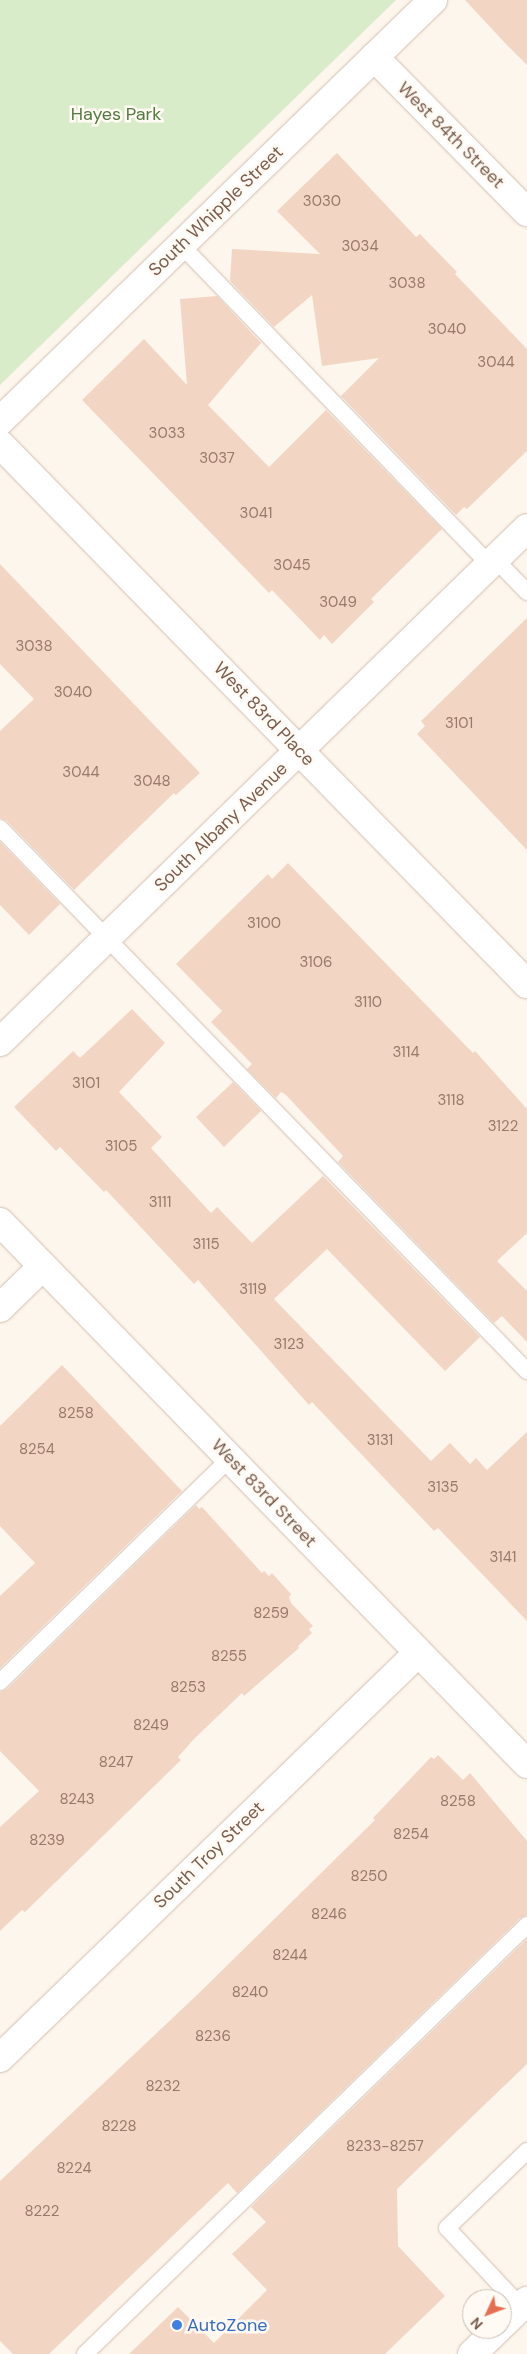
<!DOCTYPE html>
<html>
<head>
<meta charset="utf-8">
<style>
  body { margin:0 }
  #map { position:relative; width:527px; height:2354px; overflow:hidden; background:#fdf6ec; font-family:"DM Sans",sans-serif }
  div>[style] { position:absolute }
  .green>* { inset:0; background:#d8ecc9 }
  .building>* { inset:0; background:#f3d5c3 }
  .roads { filter:drop-shadow(0 0 1px #d1beb0) drop-shadow(0 0 1px #d1beb0) }
  .service>* { height:16px; margin:-8px; padding:0 8px; transform-origin:8px; border-radius:8px; background:#fff }
  .minor>* { height:28px; margin:-14px; padding:0 14px; transform-origin:14px; border-radius:14px; background:#fff }
  .tertiary>* { height:28px; margin:-14px; padding:0 14px; transform-origin:14px; border-radius:14px; background:#fff }
  .secondary>* { height:28px; margin:-14px; padding:0 14px; transform-origin:14px; border-radius:14px; background:#fff }
  .dots>* { width:14px; height:14px; translate:-50% -50%; box-sizing:border-box; border:2px solid #fffaf3; border-radius:50% }
  span { translate:-50% -50%; white-space:nowrap; text-align:center; line-height:1.15; -webkit-text-stroke:5px #fffaf3; paint-order:stroke }
  .number-label { font-size:15px; color:#987a6a }
  .number-label span { -webkit-text-stroke-width:0 }
  .park-label { font-size:18px; color:#537a41 }
  .street-label { font-size:18px; color:#7a5c4d }
  .shop-label { font-size:18px; color:#366cbe }
  .left { translate:0 -50%; text-align:left }
  .north { position:absolute; left:462px; top:2289px; width:50px; height:50px; box-sizing:border-box; background:#fffaf3; border:1px solid #cabbb1; border-radius:50%; rotate:227deg; font-size:14px; font-weight:700; line-height:20px; text-align:center; color:#7a5c4d }
  .north::after { content:''; display:block; margin:auto; width:18px; height:22px; background:#e76f51; clip-path:polygon(50% 0,100% 100%,50% 72%,0 100%) }
</style>
</head>
<body>
<div id="map">
  <div class="green">
    <div style="clip-path:polygon(0 0,396px 0,0 385px)"></div>
  </div>
  <div class="building">
    <div style="clip-path:polygon(465px 0,527px 0,527px 65px,505px 43px)"></div>
    <div style="clip-path:polygon(337px 153px,416px 237px,420px 234px,457px 272px,455px 274px,527px 349px,527px 451px,467px 509px,464px 507px,456px 515px,341px 396px,379px 358px,322px 366px,312px 295px,274px 327px,230px 281px,232px 249px,320px 254px,277px 211px)"></div>
    <div style="clip-path:polygon(217px 296px,261px 343px,208px 405px,269px 467px,326px 410px,442px 529px,371px 599px,374px 602px,332px 644px,324px 635px,320px 640px,272px 590px,269px 593px,82px 400px,144px 339px,187px 385px,180px 299px)"></div>
    <div style="clip-path:polygon(0 564px,200px 773px,176px 795px,174px 793px,74px 890px,7px 821px,0 818px,0 731px,34px 699px,0 664px)"></div>
    <div style="clip-path:polygon(527px 618px,527px 850px,417px 734px,425px 726px,421px 721px)"></div>
    <div style="clip-path:polygon(0 842px,60px 904px,29px 935px,0 905px)"></div>
    <div style="clip-path:polygon(288px 863px,473px 1053px,475px 1051px,527px 1109px,527px 1233px,497px 1261px,527px 1291px,527px 1342px,502px 1316px,494px 1323px,338px 1162px,343px 1156px,286px 1095px,281px 1092px,276px 1098px,247px 1069px,252px 1064px,211px 1022px,222px 1011px,176px 964px,268px 874px,272px 879px)"></div>
    <div style="clip-path:polygon(132px 1009px,165px 1043px,119px 1092px,162px 1137px,151px 1148px,211px 1213px,217px 1207px,252px 1243px,323px 1176px,480px 1337px,445px 1371px,327px 1249px,274px 1299px,431px 1461px,450px 1443px,470px 1464px,476px 1458px,487px 1470px,527px 1432px,527px 1621px,438px 1528px,434px 1531px,312px 1402px,309px 1405px,198px 1280px,194px 1284px,106px 1190px,104px 1192px,60px 1147px,56px 1151px,14px 1107px,73px 1051px,80px 1058px)"></div>
    <div style="clip-path:polygon(233px 1082px,261px 1111px,224px 1147px,196px 1117px)"></div>
    <div style="clip-path:polygon(62px 1365px,182px 1491px,0 1668px,0 1596px,35px 1563px,0 1526px,0 1426px)"></div>
    <div style="clip-path:polygon(196px 1505px,199px 1509px,202px 1507px,262px 1573px,264px 1571px,269px 1576px,272px 1573px,291px 1594px,289px 1597px,291px 1603px,313px 1626px,309px 1629px,312px 1633px,298px 1646px,299px 1648px,244px 1696px,242px 1693px,194px 1739px,178px 1757px,181px 1760px,25px 1912px,22px 1910px,0 1931px,0 1827px,39px 1791px,0 1751px,0 1692px,7px 1689px)"></div>
    <div style="clip-path:polygon(438px 1755px,463px 1780px,470px 1773px,527px 1841px,527px 1915px,520px 1918px,237px 2193px,228px 2183px,49px 2354px,13px 2354px,0 2341px,0 2181px,198px 1994px,375px 1820px,373px 1818px,431px 1757px,434px 1759px)"></div>
    <div style="clip-path:polygon(527px 1939px,527px 2064px,397px 2189px,398px 2246px,445px 2296px,385px 2354px,129px 2354px,178px 2307px,214px 2343px,267px 2290px,232px 2254px,266px 2222px,251px 2207px)"></div>
  </div>
  <div class="roads">
    <div class="service">
      <div style="left:181px;top:245px;width:445px;rotate:46deg"></div>
      <div style="left:495px;top:559px;width:46px;rotate:45.9deg"></div>
      <div style="left:0;top:828px;width:757px;rotate:45.86deg"></div>
      <div style="left:0;top:1682px;width:321px;rotate:-44.2deg"></div>
      <div style="left:521px;top:2307px;width:108px;rotate:-133.1deg"></div>
      <div style="left:447px;top:2228px;width:111px;rotate:-43.9deg"></div>
      <div style="left:85px;top:2354px;width:616px;rotate:-44.14deg"></div>
    </div>
    <div class="minor">
      <div style="left:374px;top:57px;width:218px;rotate:45.4deg"></div>
      <div style="left:0;top:421px;width:604px;rotate:-44.19deg"></div>
      <div style="left:0;top:444px;width:755px;rotate:45.7deg"></div>
      <div style="left:0;top:1042px;width:736px;rotate:-44.28deg"></div>
      <div style="left:0;top:1308px;width:60px;rotate:-44.3deg"></div>
      <div style="left:0;top:2058px;width:582px;rotate:-44.1deg"></div>
    </div>
    <div class="tertiary">
      <div style="left:0;top:1222px;width:756px;rotate:45.8deg"></div>
    </div>
    <div class="secondary">
      <div style="left:502px;top:2325px;width:35px;rotate:-44deg"></div>
      <div style="left:472px;top:2354px;width:36px;rotate:-44deg"></div>
    </div>
  </div>
  <div class="dots">
    <div style="left:177px;top:2325px;background:#3f7fe0"></div>
  </div>
  <div class="number-label">
    <span style="left:322px;top:202px">3030</span>
    <span style="left:360px;top:247px">3034</span>
    <span style="left:407px;top:284px">3038</span>
    <span style="left:447px;top:330px">3040</span>
    <span style="left:496px;top:363px">3044</span>
    <span style="left:167px;top:434px">3033</span>
    <span style="left:217px;top:459px">3037</span>
    <span style="left:256px;top:514px">3041</span>
    <span style="left:292px;top:566px">3045</span>
    <span style="left:338px;top:603px">3049</span>
    <span style="left:34px;top:647px">3038</span>
    <span style="left:73px;top:693px">3040</span>
    <span style="left:459px;top:724px">3101</span>
    <span style="left:81px;top:773px">3044</span>
    <span style="left:152px;top:782px">3048</span>
    <span style="left:264px;top:924px">3100</span>
    <span style="left:316px;top:963px">3106</span>
    <span style="left:368px;top:1003px">3110</span>
    <span style="left:406px;top:1053px">3114</span>
    <span style="left:86px;top:1084px">3101</span>
    <span style="left:451px;top:1101px">3118</span>
    <span style="left:503px;top:1127px">3122</span>
    <span style="left:121px;top:1147px">3105</span>
    <span style="left:160px;top:1203px">3111</span>
    <span style="left:206px;top:1245px">3115</span>
    <span style="left:253px;top:1290px">3119</span>
    <span style="left:289px;top:1345px">3123</span>
    <span style="left:76px;top:1414px">8258</span>
    <span style="left:380px;top:1441px">3131</span>
    <span style="left:37px;top:1450px">8254</span>
    <span style="left:443px;top:1488px">3135</span>
    <span style="left:503px;top:1558px">3141</span>
    <span style="left:271px;top:1614px">8259</span>
    <span style="left:229px;top:1657px">8255</span>
    <span style="left:188px;top:1688px">8253</span>
    <span style="left:151px;top:1726px">8249</span>
    <span style="left:116px;top:1763px">8247</span>
    <span style="left:77px;top:1800px">8243</span>
    <span style="left:458px;top:1802px">8258</span>
    <span style="left:411px;top:1835px">8254</span>
    <span style="left:47px;top:1841px">8239</span>
    <span style="left:369px;top:1877px">8250</span>
    <span style="left:329px;top:1915px">8246</span>
    <span style="left:290px;top:1956px">8244</span>
    <span style="left:250px;top:1993px">8240</span>
    <span style="left:213px;top:2037px">8236</span>
    <span style="left:163px;top:2087px">8232</span>
    <span style="left:119px;top:2127px">8228</span>
    <span style="left:385px;top:2147px">8233-8257</span>
    <span style="left:74px;top:2169px">8224</span>
    <span style="left:42px;top:2212px">8222</span>
  </div>
  <div class="park-label">
    <span style="left:116px;top:114px">Hayes Park</span>
  </div>
  <div class="street-label">
    <span style="left:451px;top:135px;rotate:45deg">West 84th Street</span>
    <span style="left:216px;top:211px;rotate:-44deg">South Whipple Street</span>
    <span style="left:264px;top:714px;rotate:46deg">West 83rd Place</span>
    <span style="left:221px;top:827px;rotate:-44deg">South Albany Avenue</span>
    <span style="left:264px;top:1493px;rotate:46deg">West 83rd Street</span>
    <span style="left:209px;top:1855px;rotate:-44deg">South Troy Street</span>
  </div>
  <div class="shop-label">
    <span class="left" style="left:187px;top:2325px">AutoZone</span>
  </div>
  <div class="north">N</div>
</div>
</body>
</html>
